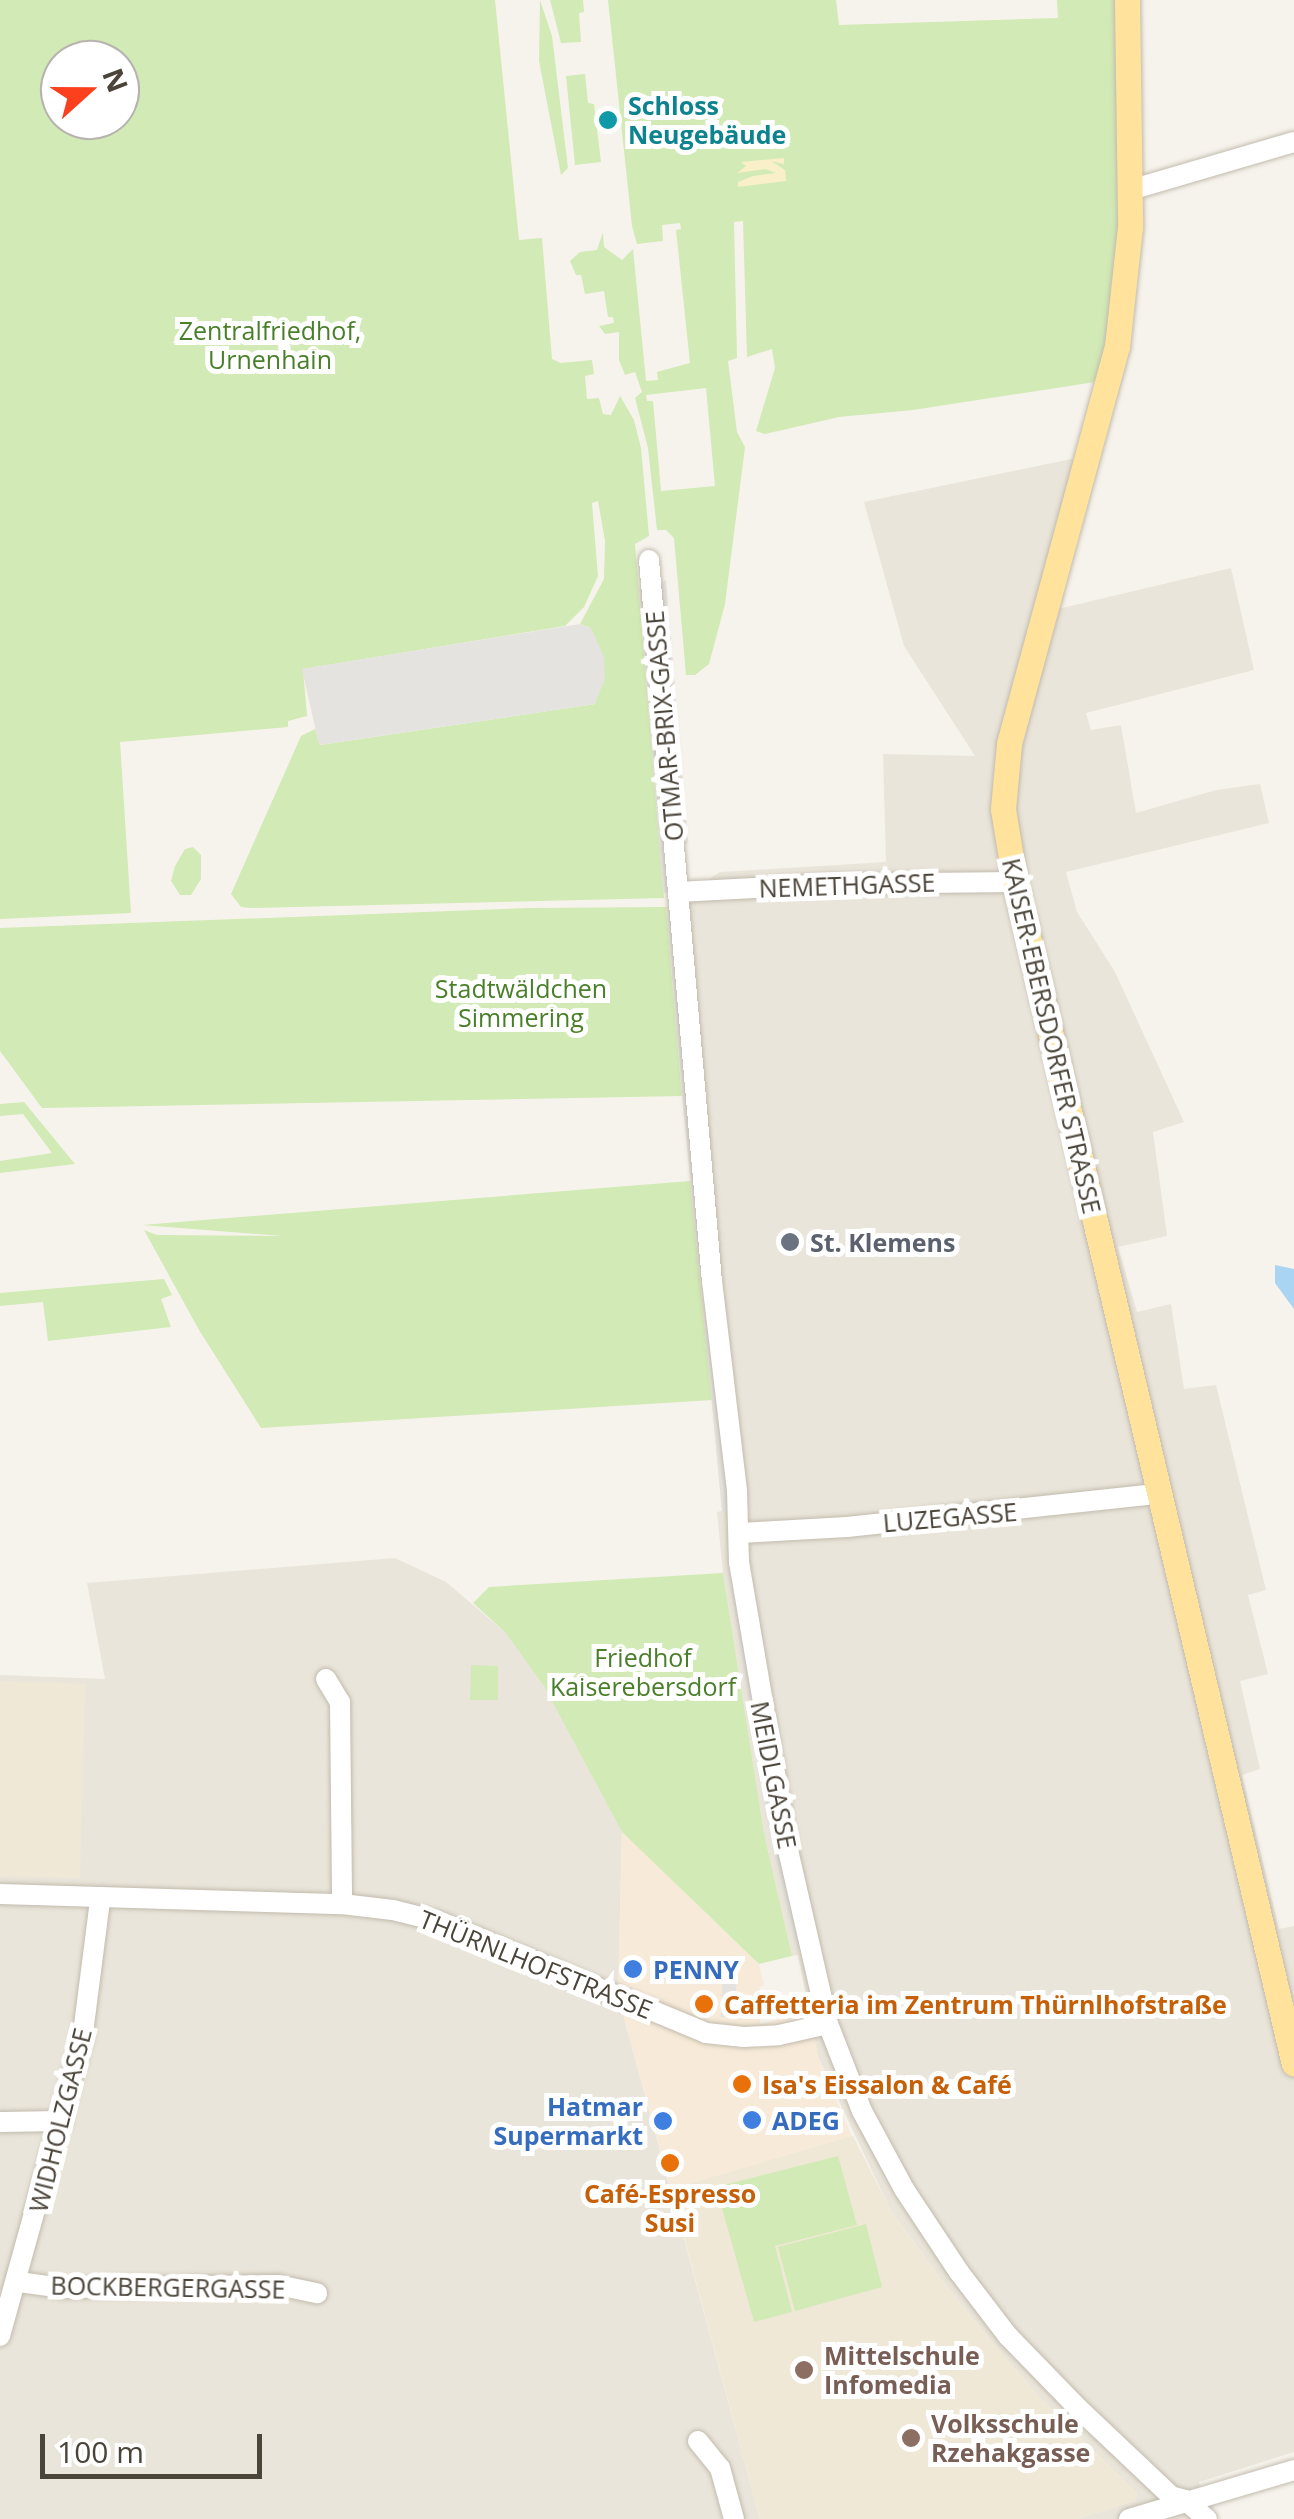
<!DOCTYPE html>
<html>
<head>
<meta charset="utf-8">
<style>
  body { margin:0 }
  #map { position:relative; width:1294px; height:2519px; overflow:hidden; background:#f6f3ec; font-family:"Open Sans",sans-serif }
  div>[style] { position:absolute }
  .residential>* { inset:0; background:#eae5da }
  .commercial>* { inset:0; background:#f7ead8 }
  .education>* { inset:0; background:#efe8d6 }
  .green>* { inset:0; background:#d2eab5 }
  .sand>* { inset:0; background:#f9efc9 }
  .parking>* { inset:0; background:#e5e3e0 }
  .water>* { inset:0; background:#a9d4f2 }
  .roads { filter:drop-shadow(0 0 2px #c2bbae) drop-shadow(0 0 2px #c2bbae) }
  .minor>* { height:20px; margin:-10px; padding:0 10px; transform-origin:10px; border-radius:10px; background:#fff }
  .major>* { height:25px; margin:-12.5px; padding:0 12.5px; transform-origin:12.5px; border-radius:12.5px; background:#ffe39c }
  .dots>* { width:28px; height:28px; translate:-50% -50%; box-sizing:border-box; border:5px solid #fff; border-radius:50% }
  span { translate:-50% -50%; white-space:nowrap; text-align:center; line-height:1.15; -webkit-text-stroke:10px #fff; paint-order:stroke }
  .culture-label { font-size:25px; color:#0d838f; font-weight:700 }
  .left { translate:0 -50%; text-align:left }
  .park-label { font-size:25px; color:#4a7f2a }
  .street-label { font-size:25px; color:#4b4439 }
  .worship-label { font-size:25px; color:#5b616d; font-weight:700 }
  .shop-label { font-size:25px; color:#366cbe; font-weight:700 }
  .right { translate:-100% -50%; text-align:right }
  .food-label { font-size:25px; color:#c56008; font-weight:700 }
  .education-label { font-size:25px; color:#785e54; font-weight:700 }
  .north { position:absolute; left:40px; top:40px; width:100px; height:100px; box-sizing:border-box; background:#fff; border:2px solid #b7b4b0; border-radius:50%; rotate:69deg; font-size:28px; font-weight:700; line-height:40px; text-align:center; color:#4b4439 }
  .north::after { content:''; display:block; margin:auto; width:35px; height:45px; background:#fc3f1d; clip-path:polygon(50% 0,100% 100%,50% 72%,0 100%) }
  .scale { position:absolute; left:40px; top:2434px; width:222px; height:45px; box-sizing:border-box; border:5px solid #4b4439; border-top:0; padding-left:12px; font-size:30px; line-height:35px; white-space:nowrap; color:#4b4439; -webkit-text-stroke:8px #fff; paint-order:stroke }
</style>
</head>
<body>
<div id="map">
  <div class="residential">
    <div style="clip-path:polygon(1071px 459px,1095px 464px,1058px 609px,1231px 568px,1254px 670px,1086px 713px,1091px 730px,1121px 725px,1136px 813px,1216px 790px,1260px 784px,1269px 823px,1066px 872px,1077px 912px,1115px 972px,1184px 1122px,1153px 1132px,1167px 1236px,1118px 1247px,1137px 1312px,1171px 1304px,1184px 1389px,1216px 1385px,1266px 1590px,1248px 1595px,1268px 1674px,1240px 1681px,1260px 1769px,1242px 1775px,1279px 1929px,1294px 1926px,1294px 2452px,1199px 2482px,1214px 2519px,1076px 2519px,1135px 2501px,1137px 2493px,1036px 2394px,945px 2285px,890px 2209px,818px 2057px,798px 1955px,792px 1956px,764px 1833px,723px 1573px,717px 1512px,722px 1511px,666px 907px,720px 872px,886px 862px,883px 754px,975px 756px,904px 646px,864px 502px)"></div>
    <div style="clip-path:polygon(395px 1558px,446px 1582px,505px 1632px,545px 1686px,622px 1832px,618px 1996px,760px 2519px,0 2519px,0 1675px,105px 1679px,87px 1583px)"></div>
  </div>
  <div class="commercial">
    <div style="clip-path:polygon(622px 1832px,759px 1964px,764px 1985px,760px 1987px,760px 2024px,810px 2012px,818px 2057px,852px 2137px,671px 2189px,618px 1996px)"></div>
  </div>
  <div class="education">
    <div style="clip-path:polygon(0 1681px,85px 1684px,80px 1878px,0 1876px)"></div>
    <div style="clip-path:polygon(853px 2136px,890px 2209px,945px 2285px,1036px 2394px,1137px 2493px,1135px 2501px,1076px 2519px,760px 2519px,671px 2189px)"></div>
  </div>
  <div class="green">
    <div style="clip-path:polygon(evenodd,0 0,495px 0,519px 240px,542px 238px,552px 359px,561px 363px,592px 360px,594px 374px,585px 376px,587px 399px,599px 398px,603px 414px,611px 415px,620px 396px,634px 420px,641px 448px,649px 536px,635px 544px,664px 898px,250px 908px,241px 907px,231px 894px,301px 736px,315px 729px,320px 745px,595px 704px,591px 628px,580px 624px,604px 579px,605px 541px,598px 501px,592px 503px,598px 576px,584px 607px,565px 626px,303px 669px,307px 716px,288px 721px,288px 727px,120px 742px,131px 913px,0 919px,0 0,60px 60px,120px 60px,120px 120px,60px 120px,60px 60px)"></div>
    <div style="clip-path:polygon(540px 0,552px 36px,568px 168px,561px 175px,539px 61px)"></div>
    <div style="clip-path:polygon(550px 0,583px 0,584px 12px,579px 13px,581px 42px,561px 43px)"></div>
    <div style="clip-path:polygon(evenodd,608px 0,836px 0,839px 25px,1058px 18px,1057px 0,1127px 0,1130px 190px,1108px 380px,913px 410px,839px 417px,765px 434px,756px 431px,775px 368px,772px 349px,747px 357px,743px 221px,734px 222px,737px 358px,728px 361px,737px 432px,745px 447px,725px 604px,709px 664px,695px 675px,686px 675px,674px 538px,666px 530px,657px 530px,648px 448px,635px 398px,642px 392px,635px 372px,625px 375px,619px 360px,619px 332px,605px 334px,599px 326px,614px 323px,613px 317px,608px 317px,604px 291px,585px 294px,581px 275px,576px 275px,570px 261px,580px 252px,597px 250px,603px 232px,604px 247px,622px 260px,633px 249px,646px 381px,658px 380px,657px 372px,690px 363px,676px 230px,681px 229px,680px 223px,662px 225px,663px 241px,637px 244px,632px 226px,608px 0,706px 388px,715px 486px,661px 491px,653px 401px,647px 401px,646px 395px,706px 388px)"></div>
    <div style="clip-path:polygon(585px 74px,588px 103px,594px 104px,601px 162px,575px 165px,566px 76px)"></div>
    <div style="clip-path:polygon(193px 847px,201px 855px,201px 879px,191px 895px,180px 895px,171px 881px,175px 866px,185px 849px)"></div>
    <div style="clip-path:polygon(666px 907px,682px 1096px,42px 1108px,0 1051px,0 928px,530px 908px)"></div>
    <div style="clip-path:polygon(24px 1102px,75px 1164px,0 1173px,0 1161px,52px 1153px,23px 1114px,0 1116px,0 1104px)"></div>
    <div style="clip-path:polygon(690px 1181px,712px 1400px,261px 1428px,199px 1330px,144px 1230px,157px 1235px,282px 1236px,142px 1225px)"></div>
    <div style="clip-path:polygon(164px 1279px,172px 1295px,161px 1299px,171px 1327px,48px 1341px,43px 1302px,0 1306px,0 1293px)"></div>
    <div style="clip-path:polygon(723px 1573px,764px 1833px,792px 1956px,759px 1964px,622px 1832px,544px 1686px,505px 1632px,473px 1603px,489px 1587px)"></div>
    <div style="clip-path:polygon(471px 1665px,498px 1666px,498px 1700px,470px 1700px)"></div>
    <div style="clip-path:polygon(838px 2156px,857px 2225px,775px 2246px,792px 2312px,754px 2322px,716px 2187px)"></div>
    <div style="clip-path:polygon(866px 2224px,882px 2287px,795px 2311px,778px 2247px)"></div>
  </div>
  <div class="sand">
    <div style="clip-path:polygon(784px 158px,784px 164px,771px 161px,785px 170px,786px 181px,738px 187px,738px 182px,753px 176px,776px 173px,765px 169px,737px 173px,746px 166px,741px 162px)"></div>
  </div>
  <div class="parking">
    <div style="clip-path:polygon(666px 580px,688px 842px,678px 850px,655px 587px)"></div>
    <div style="clip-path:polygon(647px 587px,672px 892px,663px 893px,639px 588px)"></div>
    <div style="clip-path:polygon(580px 624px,591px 628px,604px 657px,605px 678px,595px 704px,319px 745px,302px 669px)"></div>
    <div style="clip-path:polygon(673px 915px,706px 1268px,699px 1268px,682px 1096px,667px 916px)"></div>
    <div style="clip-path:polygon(701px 1288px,708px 1288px,733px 1516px,722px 1511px)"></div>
    <div style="clip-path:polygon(728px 1567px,733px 1567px,805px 1945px,794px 1944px,765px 1812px)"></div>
    <div style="clip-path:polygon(723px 1962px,737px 1963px,735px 2017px,721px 2017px)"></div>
  </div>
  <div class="water">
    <div style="clip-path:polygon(1275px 1265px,1294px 1269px,1294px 1309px,1275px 1283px)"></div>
  </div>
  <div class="roads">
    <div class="minor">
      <div style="left:1130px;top:190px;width:171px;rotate:-16.3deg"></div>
      <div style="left:649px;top:560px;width:724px;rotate:85.01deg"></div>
      <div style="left:712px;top:1281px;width:211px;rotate:83.2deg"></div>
      <div style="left:737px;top:1491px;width:71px;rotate:88.4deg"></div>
      <div style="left:739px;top:1562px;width:292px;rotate:80.3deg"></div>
      <div style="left:788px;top:1850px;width:179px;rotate:77.1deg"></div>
      <div style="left:828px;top:2024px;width:93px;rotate:68.7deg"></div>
      <div style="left:862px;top:2111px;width:89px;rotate:61.7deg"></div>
      <div style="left:904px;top:2189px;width:100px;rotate:56.5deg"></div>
      <div style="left:959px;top:2272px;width:81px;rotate:52.6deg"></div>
      <div style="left:1008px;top:2336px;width:100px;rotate:45.8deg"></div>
      <div style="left:1078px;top:2408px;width:128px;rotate:43.4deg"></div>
      <div style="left:1171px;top:2496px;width:15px;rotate:16deg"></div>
      <div style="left:1185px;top:2500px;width:29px;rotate:41deg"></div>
      <div style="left:678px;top:892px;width:153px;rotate:-3deg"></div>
      <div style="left:831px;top:884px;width:184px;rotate:-0.6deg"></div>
      <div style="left:740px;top:1533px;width:107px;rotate:-3.2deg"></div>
      <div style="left:847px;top:1527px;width:313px;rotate:-6.1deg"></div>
      <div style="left:326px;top:1679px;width:27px;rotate:59deg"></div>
      <div style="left:340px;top:1702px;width:202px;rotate:89.4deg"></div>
      <div style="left:0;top:1894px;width:342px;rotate:1.7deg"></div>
      <div style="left:342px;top:1904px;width:51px;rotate:6.7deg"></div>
      <div style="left:393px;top:1910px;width:45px;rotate:14deg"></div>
      <div style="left:437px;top:1921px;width:291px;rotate:22.6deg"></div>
      <div style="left:706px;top:2033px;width:38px;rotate:6deg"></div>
      <div style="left:744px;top:2037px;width:35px;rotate:-3deg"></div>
      <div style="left:779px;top:2035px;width:50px;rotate:-12.7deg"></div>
      <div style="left:0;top:2122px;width:62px;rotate:-0.9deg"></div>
      <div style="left:19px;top:2282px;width:43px;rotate:7.9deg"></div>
      <div style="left:62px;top:2288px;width:216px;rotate:-0.8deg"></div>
      <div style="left:278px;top:2285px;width:40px;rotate:12deg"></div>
      <div style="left:0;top:2336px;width:306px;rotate:-74.5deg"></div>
      <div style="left:82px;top:2041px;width:142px;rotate:-82.7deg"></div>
      <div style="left:698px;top:2441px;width:35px;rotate:51deg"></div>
      <div style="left:720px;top:2468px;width:53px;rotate:74.6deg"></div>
      <div style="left:1129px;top:2519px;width:172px;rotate:-16.5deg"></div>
    </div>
    <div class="major">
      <div style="left:1127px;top:0;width:227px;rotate:89.2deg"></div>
      <div style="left:1130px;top:227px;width:120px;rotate:96.2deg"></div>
      <div style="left:1117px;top:346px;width:412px;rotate:105.2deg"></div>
      <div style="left:1009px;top:744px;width:65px;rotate:95.3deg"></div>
      <div style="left:1003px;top:809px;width:74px;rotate:80.7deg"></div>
      <div style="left:1015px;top:882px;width:1214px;rotate:76.72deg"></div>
    </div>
  </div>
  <div class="dots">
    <div style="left:608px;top:120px;background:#0f9aa8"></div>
    <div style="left:790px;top:1242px;background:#6b7280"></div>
    <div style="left:633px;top:1969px;background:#3f7fe0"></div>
    <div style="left:704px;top:2004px;background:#e8710a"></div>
    <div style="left:742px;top:2084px;background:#e8710a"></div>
    <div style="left:752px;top:2120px;background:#3f7fe0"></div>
    <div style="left:663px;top:2121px;background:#3f7fe0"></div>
    <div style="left:670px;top:2163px;background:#e8710a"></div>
    <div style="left:804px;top:2370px;background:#8d6e63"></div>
    <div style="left:911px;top:2438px;background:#8d6e63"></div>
  </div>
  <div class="culture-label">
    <span class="left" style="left:628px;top:120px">Schloss<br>Neugebäude</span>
  </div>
  <div class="park-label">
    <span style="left:270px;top:345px">Zentralfriedhof,<br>Urnenhain</span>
    <span style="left:521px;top:1003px">Stadtwäldchen<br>Simmering</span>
    <span style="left:643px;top:1672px">Friedhof<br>Kaiserebersdorf</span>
  </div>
  <div class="street-label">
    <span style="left:664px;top:726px;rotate:-95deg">OTMAR-BRIX-GASSE</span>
    <span style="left:847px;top:885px;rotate:-2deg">NEMETHGASSE</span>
    <span style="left:1052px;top:1036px;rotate:77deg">KAISER-EBERSDORFER STRASSE</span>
    <span style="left:950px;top:1517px;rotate:-5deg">LUZEGASSE</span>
    <span style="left:774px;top:1775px;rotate:79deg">MEIDLGASSE</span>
    <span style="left:536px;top:1964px;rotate:22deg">THÜRNLHOFSTRASSE</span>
    <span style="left:60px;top:2120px;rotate:-76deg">WIDHOLZGASSE</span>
    <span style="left:168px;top:2287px;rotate:1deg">BOCKBERGERGASSE</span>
  </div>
  <div class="worship-label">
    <span class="left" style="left:810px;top:1242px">St. Klemens</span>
  </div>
  <div class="shop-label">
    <span class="left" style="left:653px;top:1969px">PENNY</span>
    <span class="right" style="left:643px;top:2121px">Hatmar<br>Supermarkt</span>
    <span class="left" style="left:772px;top:2120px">ADEG</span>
  </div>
  <div class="food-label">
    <span class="left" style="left:724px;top:2004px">Caffetteria im Zentrum Thürnlhofstraße</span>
    <span class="left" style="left:762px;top:2084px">Isa's Eissalon &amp; Café</span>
    <span style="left:670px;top:2208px">Café-Espresso<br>Susi</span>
  </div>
  <div class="education-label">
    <span class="left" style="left:824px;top:2370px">Mittelschule<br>Infomedia</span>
    <span class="left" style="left:931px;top:2438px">Volksschule<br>Rzehakgasse</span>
  </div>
  <div class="north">N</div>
  <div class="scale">100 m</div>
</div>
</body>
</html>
